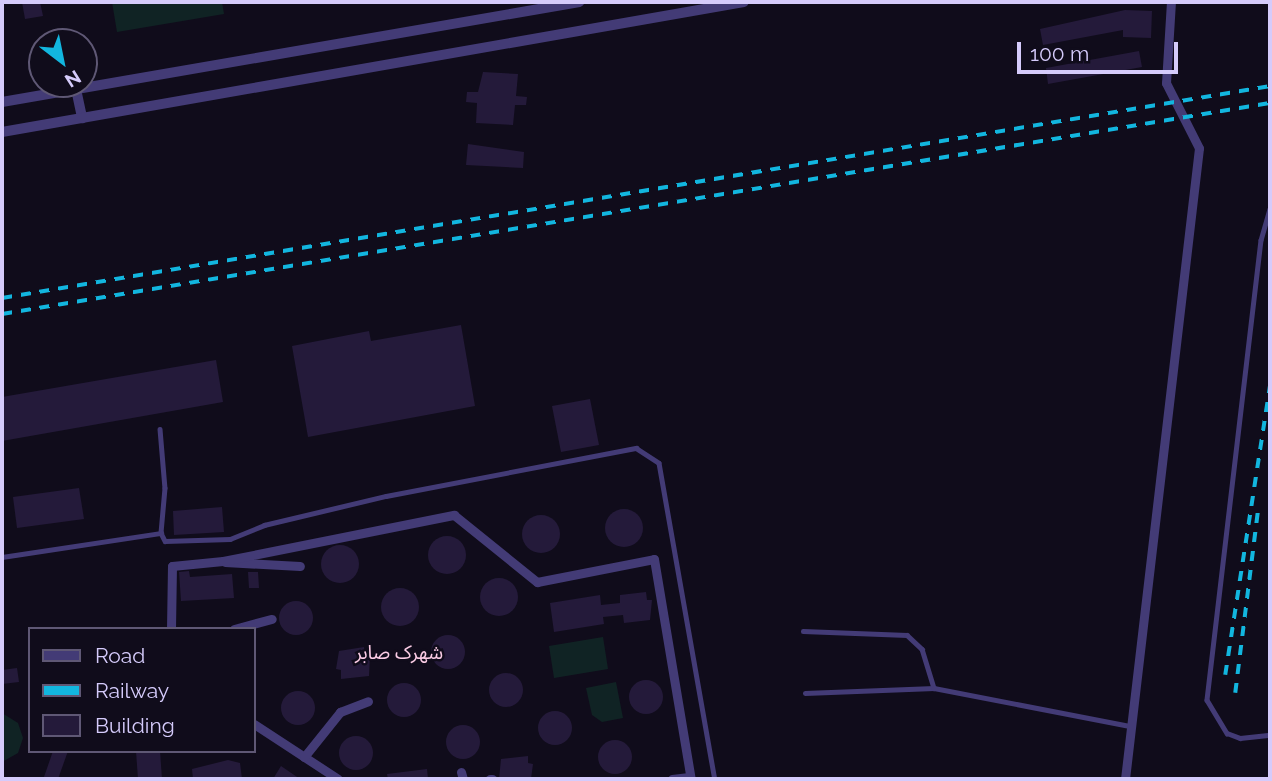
<!DOCTYPE html>
<html>
<head>
<meta charset="utf-8">
<style>
  body { margin:0 }
  #map { position:relative; width:1272px; height:781px; overflow:hidden; background:#100c1b; font-family:Raleway,"Noto Sans Arabic",sans-serif }
  div>[style] { position:absolute }
  .green>* { inset:0; background:#102324 }
  .building>* { inset:0; background:#241a3a }
  .round { border-radius:50% }
  .service>* { height:4.5px; margin:-2.25px; padding:0 2.25px; transform-origin:2.25px; border-radius:2.25px; background:#433b76 }
  .minor>* { height:9px; margin:-4.5px; padding:0 4.5px; transform-origin:4.5px; border-radius:4.5px; background:#433b76 }
  .tertiary>* { height:10px; margin:-5px; padding:0 5px; transform-origin:5px; border-radius:5px; background:#433b76 }
  .rail>* { height:3.5px; margin-top:-1.75px; transform-origin:0; background:repeating-linear-gradient(90deg,#12b6df 0 10px,transparent 0 19px) }
  span { translate:-50% -50%; white-space:nowrap; text-align:center; line-height:1.15; -webkit-text-stroke:5px #100c1b; paint-order:stroke }
  .neighbourhood-label { font-size:19px; color:#fbcce5 }
  .frame { position:absolute; inset:0; border:4px solid #d5cbfb; pointer-events:none }
  .legend { position:absolute; left:28px; top:627px; width:228px; height:126px; box-sizing:border-box; background:#100c1b; border:2px solid #5f5875; margin:0; padding:9px 12px; list-style:none; font-size:21px; color:#d5cbfb }
  .legend li { display:flex; align-items:center; gap:14px; height:35px }
  .legend b { width:35px; border:2px solid #5f5875 }
  .north { position:absolute; left:28px; top:28px; width:70px; height:70px; box-sizing:border-box; background:#100c1b; border:2px solid #5f5875; border-radius:50%; rotate:148deg; font-size:19px; font-weight:700; line-height:28px; text-align:center; color:#d5cbfb }
  .north::after { content:''; display:block; margin:auto; width:24px; height:32px; background:#12b6df; clip-path:polygon(50% 0,100% 100%,50% 72%,0 100%) }
  .scale { position:absolute; left:1017px; top:42px; width:161px; height:32px; box-sizing:border-box; border:4px solid #d5cbfb; border-top:0; padding-left:9px; font-size:21px; line-height:24px; white-space:nowrap; color:#d5cbfb; -webkit-text-stroke:5px #100c1b; paint-order:stroke }
</style>
</head>
<body>
<div id="map">
  <div class="green">
    <div style="clip-path:polygon(112px 2px,222px 2px,224px 14px,117px 32px)"></div>
    <div style="clip-path:polygon(603px 637px,608px 669px,554px 678px,549px 646px)"></div>
    <div style="clip-path:polygon(616px 682px,623px 718px,602px 722px,592px 715px,586px 688px)"></div>
    <div style="clip-path:polygon(2px 713px,18px 723px,23px 738px,18px 753px,2px 762px)"></div>
  </div>
  <div class="building">
    <div style="clip-path:polygon(22px 2px,40px 2px,43px 16px,25px 19px)"></div>
    <div style="clip-path:polygon(1125px 10px,1152px 11px,1151px 38px,1123px 37px,1123px 30px,1043px 45px,1040px 29px)"></div>
    <div style="clip-path:polygon(1139px 51px,1142px 67px,1048px 84px,1046px 68px)"></div>
    <div style="clip-path:polygon(483px 72px,518px 74px,516px 96px,527px 97px,526px 105px,515px 105px,513px 125px,476px 123px,477px 103px,466px 102px,467px 92px,478px 92px)"></div>
    <div style="clip-path:polygon(468px 144px,524px 152px,523px 168px,466px 165px)"></div>
    <div style="clip-path:polygon(461px 325px,475px 406px,308px 437px,292px 346px,369px 331px,371px 341px)"></div>
    <div style="clip-path:polygon(216px 360px,223px 402px,2px 441px,2px 397px)"></div>
    <div style="clip-path:polygon(590px 399px,599px 445px,561px 452px,552px 406px)"></div>
    <div style="clip-path:polygon(79px 488px,84px 519px,17px 528px,13px 497px)"></div>
    <div style="clip-path:polygon(222px 507px,224px 532px,174px 535px,173px 511px)"></div>
    <div class="round" style="left:605px;top:509px;width:38px;height:38px"></div>
    <div class="round" style="left:522px;top:515px;width:38px;height:38px"></div>
    <div class="round" style="left:428px;top:536px;width:38px;height:38px"></div>
    <div class="round" style="left:321px;top:545px;width:38px;height:38px"></div>
    <div style="clip-path:polygon(189px 571px,190px 577px,232px 574px,234px 598px,181px 601px,179px 572px)"></div>
    <div style="clip-path:polygon(248px 572px,258px 572px,259px 588px,249px 588px)"></div>
    <div class="round" style="left:480px;top:578px;width:38px;height:38px"></div>
    <div class="round" style="left:381px;top:588px;width:38px;height:38px"></div>
    <div style="clip-path:polygon(646px 592px,647px 600px,652px 600px,650px 620px,624px 623px,623px 615px,603px 617px,604px 624px,554px 632px,550px 603px,600px 595px,601px 605px,620px 603px,620px 595px)"></div>
    <div class="round" style="left:279px;top:601px;width:34px;height:34px"></div>
    <div class="round" style="left:431px;top:635px;width:34px;height:34px"></div>
    <div style="clip-path:polygon(364px 647px,365px 655px,370px 656px,369px 676px,341px 679px,341px 670px,336px 669px,339px 651px)"></div>
    <div style="clip-path:polygon(17px 668px,19px 682px,2px 684px,2px 670px)"></div>
    <div class="round" style="left:489px;top:673px;width:34px;height:34px"></div>
    <div class="round" style="left:629px;top:680px;width:34px;height:34px"></div>
    <div class="round" style="left:387px;top:683px;width:34px;height:34px"></div>
    <div class="round" style="left:281px;top:691px;width:34px;height:34px"></div>
    <div class="round" style="left:538px;top:711px;width:34px;height:34px"></div>
    <div class="round" style="left:446px;top:725px;width:34px;height:34px"></div>
    <div class="round" style="left:339px;top:736px;width:34px;height:34px"></div>
    <div class="round" style="left:598px;top:740px;width:34px;height:34px"></div>
    <div style="clip-path:polygon(53px 751px,68px 751px,58px 779px,44px 777px)"></div>
    <div style="clip-path:polygon(136px 751px,160px 751px,162px 779px,138px 779px)"></div>
    <div style="clip-path:polygon(528px 756px,528px 763px,533px 764px,531px 779px,499px 779px,501px 759px)"></div>
    <div style="clip-path:polygon(228px 760px,240px 763px,242px 779px,193px 779px,192px 769px)"></div>
    <div style="clip-path:polygon(281px 766px,300px 779px,273px 779px)"></div>
    <div style="clip-path:polygon(427px 769px,428px 779px,388px 779px,387px 774px)"></div>
  </div>
  <div class="service">
    <div style="left:1270px;top:209px;width:32px;rotate:106deg"></div>
    <div style="left:1261px;top:240px;width:463px;rotate:96.7deg"></div>
    <div style="left:1207px;top:700px;width:39px;rotate:59deg"></div>
    <div style="left:1227px;top:733px;width:14px;rotate:21deg"></div>
    <div style="left:1240px;top:738px;width:30px;rotate:-6deg"></div>
    <div style="left:160px;top:429px;width:59px;rotate:85.2deg"></div>
    <div style="left:165px;top:488px;width:45px;rotate:95.1deg"></div>
    <div style="left:161px;top:533px;width:9px;rotate:63deg"></div>
    <div style="left:165px;top:541px;width:65px;rotate:-1.8deg"></div>
    <div style="left:230px;top:539px;width:37px;rotate:-22deg"></div>
    <div style="left:264px;top:525px;width:125px;rotate:-13.4deg"></div>
    <div style="left:386px;top:496px;width:255px;rotate:-10.9deg"></div>
    <div style="left:636px;top:448px;width:27px;rotate:33deg"></div>
    <div style="left:659px;top:463px;width:321px;rotate:80deg"></div>
    <div style="left:2px;top:557px;width:161px;rotate:-8.6deg"></div>
    <div style="left:803px;top:631px;width:104px;rotate:2.2deg"></div>
    <div style="left:907px;top:635px;width:21px;rotate:43deg"></div>
    <div style="left:922px;top:649px;width:41px;rotate:72.9deg"></div>
    <div style="left:805px;top:693px;width:129px;rotate:-2.2deg"></div>
    <div style="left:934px;top:688px;width:199px;rotate:11deg"></div>
  </div>
  <div class="minor">
    <div style="left:225px;top:562px;width:75px;rotate:3.1deg"></div>
    <div style="left:171px;top:629px;width:63px;rotate:-89.1deg"></div>
    <div style="left:172px;top:566px;width:51px;rotate:-5.6deg"></div>
    <div style="left:223px;top:561px;width:236px;rotate:-11.3deg"></div>
    <div style="left:454px;top:515px;width:107px;rotate:38.9deg"></div>
    <div style="left:537px;top:582px;width:119px;rotate:-11.1deg"></div>
    <div style="left:654px;top:559px;width:223px;rotate:80.5deg"></div>
    <div style="left:234px;top:629px;width:39px;rotate:-15deg"></div>
    <div style="left:254px;top:724px;width:100px;rotate:33.2deg"></div>
    <div style="left:304px;top:757px;width:58px;rotate:-51.3deg"></div>
    <div style="left:340px;top:712px;width:30px;rotate:-21deg"></div>
    <div style="left:461px;top:772px;width:7px;rotate:74deg"></div>
    <div style="left:490px;top:779px;width:2px"></div>
    <div style="left:672px;top:779px;width:17px;rotate:-7deg"></div>
    <div style="left:1125px;top:779px;width:635px;rotate:-83.31deg"></div>
    <div style="left:1199px;top:148px;width:73px;rotate:-116.9deg"></div>
    <div style="left:1166px;top:83px;width:81px;rotate:-86.5deg"></div>
  </div>
  <div class="tertiary">
    <div style="left:76px;top:89px;width:30px;rotate:78deg"></div>
    <div style="left:2px;top:102px;width:586px;rotate:-9.83deg"></div>
    <div style="left:2px;top:132px;width:753px;rotate:-9.94deg"></div>
  </div>
  <div class="rail">
    <div style="left:2px;top:298px;width:1286px;rotate:-9.49deg"></div>
    <div style="left:2px;top:314px;width:1285px;rotate:-9.45deg"></div>
    <div style="left:1225px;top:675px;width:295px;rotate:-81.2deg"></div>
    <div style="left:1235px;top:693px;width:185px;rotate:-82.9deg"></div>
  </div>
  <div class="neighbourhood-label">
    <span style="left:399px;top:653px">شهرک صابر</span>
  </div>
  <div class="frame"></div>
  <ul class="legend">
  <li><b style="height:9px;background:#433b76"></b>Road</li>
  <li><b style="height:9px;background:#12b6df"></b>Railway</li>
  <li><b style="height:19px;background:#241a3a"></b>Building</li>
  </ul>
  <div class="north">N</div>
  <div class="scale">100 m</div>
</div>
</body>
</html>
